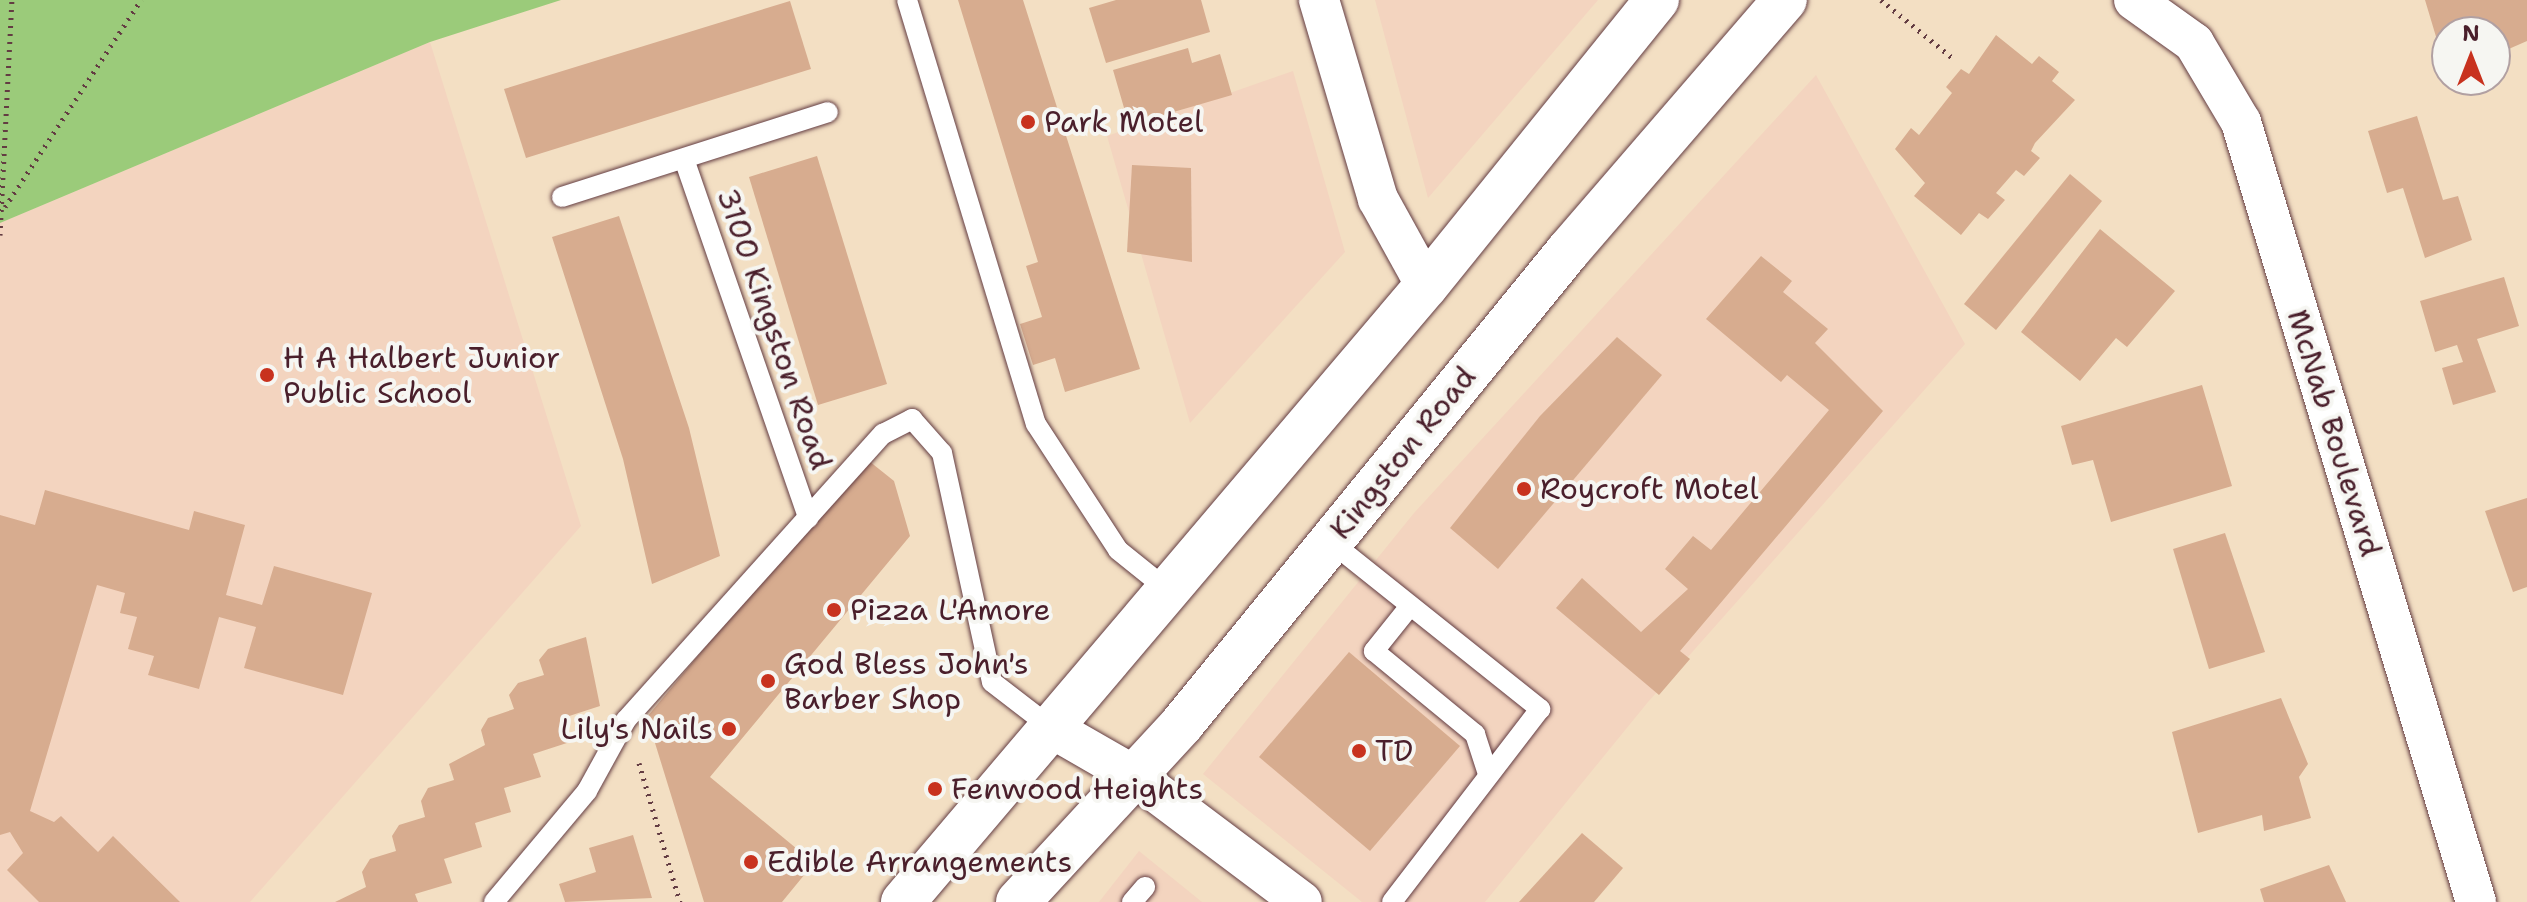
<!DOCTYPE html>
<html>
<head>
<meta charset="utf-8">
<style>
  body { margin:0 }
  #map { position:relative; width:2527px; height:902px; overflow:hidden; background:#f3dfc3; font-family:"Shantell Sans",sans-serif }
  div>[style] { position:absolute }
  .built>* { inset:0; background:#f3d4bf }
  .green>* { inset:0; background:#9bcb7a }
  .building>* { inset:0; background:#d7ac8f }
  .path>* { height:5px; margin-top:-2.5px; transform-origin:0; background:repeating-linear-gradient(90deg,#633c42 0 2px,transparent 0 8px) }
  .roads { filter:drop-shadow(0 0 2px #633c42) drop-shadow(0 0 2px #633c42) }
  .service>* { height:20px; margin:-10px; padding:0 10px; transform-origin:10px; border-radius:10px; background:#fff }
  .minor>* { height:40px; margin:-20px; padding:0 20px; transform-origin:20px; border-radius:20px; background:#fff }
  .primary>* { height:44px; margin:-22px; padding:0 22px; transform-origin:22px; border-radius:22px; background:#fff }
  .dots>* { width:22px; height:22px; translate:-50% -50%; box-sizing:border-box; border:4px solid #f6f6f2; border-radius:50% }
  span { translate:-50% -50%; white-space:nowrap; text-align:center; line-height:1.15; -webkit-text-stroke:8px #f6f6f2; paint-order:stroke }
  .poi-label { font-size:30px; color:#4a1f2b }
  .left { translate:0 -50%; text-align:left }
  .right { translate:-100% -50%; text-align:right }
  .street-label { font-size:30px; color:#4a1f2b }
  .north { position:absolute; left:2431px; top:16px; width:80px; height:80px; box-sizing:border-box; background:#f6f6f2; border:2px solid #b1a0a2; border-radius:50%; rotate:0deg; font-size:22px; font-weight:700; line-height:32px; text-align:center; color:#4a1f2b }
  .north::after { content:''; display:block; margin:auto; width:28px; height:36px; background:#c8321e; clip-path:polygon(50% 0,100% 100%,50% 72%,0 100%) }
</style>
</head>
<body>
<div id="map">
  <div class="built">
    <div style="clip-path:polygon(1375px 0,1598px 0,1428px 198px)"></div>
    <div style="clip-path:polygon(430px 42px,581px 526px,250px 902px,0 902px,0 223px)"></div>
    <div style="clip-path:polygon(1293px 71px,1345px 252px,1190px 423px,1107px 136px)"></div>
    <div style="clip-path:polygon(1816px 75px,1965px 344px,1648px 702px,1485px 902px,1362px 902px,1203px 774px,1414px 513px)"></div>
    <div style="clip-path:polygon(1139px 851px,1202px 902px,1099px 902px)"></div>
  </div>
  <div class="green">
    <div style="clip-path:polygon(0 0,561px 0,430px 42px,0 223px)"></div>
  </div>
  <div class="building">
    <div style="clip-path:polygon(958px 0,1023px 0,1140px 369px,1065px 392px,1055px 358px,1033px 365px,1020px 324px,1042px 317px,1026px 266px,1038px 262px)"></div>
    <div style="clip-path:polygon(1116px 0,1201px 0,1210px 32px,1106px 63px,1089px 8px)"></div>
    <div style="clip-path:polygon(2425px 0,2527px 0,2527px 41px,2495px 55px,2495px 32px,2447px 32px,2446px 70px)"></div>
    <div style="clip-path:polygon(790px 1px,811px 69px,526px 158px,504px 89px)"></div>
    <div style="clip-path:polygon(1996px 35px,2032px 64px,2039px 56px,2059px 72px,2052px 81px,2075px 100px,2035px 143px,2031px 151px,2040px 158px,2024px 176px,2016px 170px,1996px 193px,2005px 200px,1988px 219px,1979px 213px,1961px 235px,1914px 196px,1925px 183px,1895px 149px,1911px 128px,1919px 135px,1952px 93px,1946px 87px,1961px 69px,1969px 74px)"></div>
    <div style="clip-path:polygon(1188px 48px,1192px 63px,1220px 54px,1232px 95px,1129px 125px,1113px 70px)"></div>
    <div style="clip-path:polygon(2417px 116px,2443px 200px,2458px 196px,2472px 240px,2425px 258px,2403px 188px,2387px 193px,2368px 131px)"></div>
    <div style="clip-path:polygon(817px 156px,887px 384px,818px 405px,749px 177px)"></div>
    <div style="clip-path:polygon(1132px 165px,1191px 168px,1192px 262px,1127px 252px)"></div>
    <div style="clip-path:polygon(2070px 174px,2102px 201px,1996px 330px,1964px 304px)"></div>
    <div style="clip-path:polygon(619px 216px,689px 428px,720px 556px,652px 584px,623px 459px,552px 237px)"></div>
    <div style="clip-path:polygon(2100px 229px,2175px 291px,2127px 347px,2116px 338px,2080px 381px,2021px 332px)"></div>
    <div style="clip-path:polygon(1761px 256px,1792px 281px,1783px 292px,1828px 329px,1815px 343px,1883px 411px,1680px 651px,1690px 659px,1659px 695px,1556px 608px,1582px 578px,1641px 632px,1688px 589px,1665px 569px,1693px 536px,1711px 550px,1829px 410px,1787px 375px,1781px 382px,1706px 319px)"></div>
    <div style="clip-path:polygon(2504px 277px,2519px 326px,2477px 339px,2496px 392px,2453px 405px,2442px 368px,2463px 362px,2457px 345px,2435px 352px,2420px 301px)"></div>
    <div style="clip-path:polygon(1617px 337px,1662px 375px,1498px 569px,1450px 528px,1540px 416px)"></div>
    <div style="clip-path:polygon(2202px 385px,2232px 486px,2111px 522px,2093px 460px,2072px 465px,2061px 426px)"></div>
    <div style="clip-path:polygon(864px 457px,894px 481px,910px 536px,710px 777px,814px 863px,782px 902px,704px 902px,647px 717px)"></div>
    <div style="clip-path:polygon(45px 490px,189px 530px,194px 511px,245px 525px,226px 595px,262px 605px,274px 566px,372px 593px,343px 695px,244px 668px,256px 627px,219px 617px,199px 689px,148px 675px,154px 656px,128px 649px,137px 617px,120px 613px,125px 593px,97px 585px,30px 811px,54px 822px,61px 816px,98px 852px,113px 836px,180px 902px,39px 902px,7px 870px,23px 853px,10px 832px,0 835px,0 515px,35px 525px)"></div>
    <div style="clip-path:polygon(2527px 498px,2527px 587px,2513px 592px,2485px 511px)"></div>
    <div style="clip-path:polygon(2225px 533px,2265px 652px,2209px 669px,2173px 549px)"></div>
    <div style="clip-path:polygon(586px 637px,600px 706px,563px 718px,570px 742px,533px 754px,541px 777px,504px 788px,511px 812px,475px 823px,482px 847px,444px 859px,452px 883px,415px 894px,418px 902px,335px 902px,366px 887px,362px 872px,370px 859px,396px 851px,392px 836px,399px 825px,425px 817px,421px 801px,428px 788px,454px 780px,449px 764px,485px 745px,481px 730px,488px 718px,514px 709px,509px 695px,518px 683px,544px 675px,539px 660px,548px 649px)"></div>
    <div style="clip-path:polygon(1349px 652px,1460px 746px,1370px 851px,1259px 757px)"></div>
    <div style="clip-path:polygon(2281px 698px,2308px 764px,2299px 777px,2311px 818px,2264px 831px,2262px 815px,2198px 833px,2172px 732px)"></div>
    <div style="clip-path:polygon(1582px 833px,1623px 868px,1594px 902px,1519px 902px)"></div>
    <div style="clip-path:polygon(633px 835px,652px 898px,565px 902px,559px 884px,596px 872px,589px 848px)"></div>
    <div style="clip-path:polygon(2329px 865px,2346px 902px,2264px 902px,2260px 889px)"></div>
  </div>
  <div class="path">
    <div style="left:1881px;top:0;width:95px;rotate:39deg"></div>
    <div style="left:5px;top:207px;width:248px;rotate:-56.7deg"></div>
    <div style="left:0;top:235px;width:235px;rotate:-87.1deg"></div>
    <div style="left:639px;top:763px;width:145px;rotate:73.6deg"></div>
  </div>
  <div class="roads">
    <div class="service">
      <div style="left:907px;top:0;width:443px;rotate:73.1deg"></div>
      <div style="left:1036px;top:424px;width:150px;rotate:56.9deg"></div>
      <div style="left:1118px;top:550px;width:65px;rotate:38.8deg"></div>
      <div style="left:684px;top:159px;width:380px;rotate:70.9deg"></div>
      <div style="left:562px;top:197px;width:279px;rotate:-17.7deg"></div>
      <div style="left:1331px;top:542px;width:268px;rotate:38.6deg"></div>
      <div style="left:1540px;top:709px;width:243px;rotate:127.5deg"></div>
      <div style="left:1410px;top:606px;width:58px;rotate:128.7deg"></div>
      <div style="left:1374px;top:651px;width:131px;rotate:39.4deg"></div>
      <div style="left:1475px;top:734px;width:42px;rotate:72deg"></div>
      <div style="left:494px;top:902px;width:145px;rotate:-50deg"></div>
      <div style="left:587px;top:791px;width:81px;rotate:-61.2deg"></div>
      <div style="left:626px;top:720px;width:385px;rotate:-48.1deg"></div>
      <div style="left:883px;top:434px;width:33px;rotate:-27deg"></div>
      <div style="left:912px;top:419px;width:45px;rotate:48.6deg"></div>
      <div style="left:942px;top:453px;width:234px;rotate:77.7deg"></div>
      <div style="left:992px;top:682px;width:77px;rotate:37.6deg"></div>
      <div style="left:1132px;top:902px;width:20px;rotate:-49deg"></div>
    </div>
    <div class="minor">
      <div style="left:1319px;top:0;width:208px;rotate:73.5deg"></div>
      <div style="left:1378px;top:199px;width:99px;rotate:61.1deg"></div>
      <div style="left:2134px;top:0;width:74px;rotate:35.6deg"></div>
      <div style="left:2194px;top:43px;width:92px;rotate:59.3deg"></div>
      <div style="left:2241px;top:122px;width:815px;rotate:73.23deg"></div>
      <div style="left:1053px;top:729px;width:92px;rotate:29.9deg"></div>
      <div style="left:1133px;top:775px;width:211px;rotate:36.9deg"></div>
    </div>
    <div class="primary">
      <div style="left:903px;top:902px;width:808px;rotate:-49.67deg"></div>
      <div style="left:1426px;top:286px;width:368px;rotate:-51.1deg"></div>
      <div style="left:1018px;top:902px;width:242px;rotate:-47.3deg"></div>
      <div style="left:1182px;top:724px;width:611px;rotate:-50.78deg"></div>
      <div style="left:1568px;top:251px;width:332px;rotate:-49.2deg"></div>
    </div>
  </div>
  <div class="dots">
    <div style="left:1028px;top:122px;background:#c8321e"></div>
    <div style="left:267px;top:375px;background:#c8321e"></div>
    <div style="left:1524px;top:489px;background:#c8321e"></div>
    <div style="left:834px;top:610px;background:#c8321e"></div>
    <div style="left:768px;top:681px;background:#c8321e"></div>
    <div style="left:729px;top:729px;background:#c8321e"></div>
    <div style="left:1359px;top:751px;background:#c8321e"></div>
    <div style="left:935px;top:789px;background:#c8321e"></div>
    <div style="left:751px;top:862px;background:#c8321e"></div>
  </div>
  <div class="poi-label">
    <span class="left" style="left:1044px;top:122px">Park Motel</span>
    <span class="left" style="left:283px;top:375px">H A Halbert Junior<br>Public School</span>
    <span class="left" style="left:1540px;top:489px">Roycroft Motel</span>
    <span class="left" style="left:850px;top:610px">Pizza L'Amore</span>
    <span class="left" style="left:784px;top:681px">God Bless John's<br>Barber Shop</span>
    <span class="right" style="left:713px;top:729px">Lily's Nails</span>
    <span class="left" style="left:1375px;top:751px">TD</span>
    <span class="left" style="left:951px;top:789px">Fenwood Heights</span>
    <span class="left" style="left:767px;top:862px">Edible Arrangements</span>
  </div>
  <div class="street-label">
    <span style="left:774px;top:329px;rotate:71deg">3100 Kingston Road</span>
    <span style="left:2334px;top:433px;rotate:73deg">McNab Boulevard</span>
    <span style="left:1403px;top:453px;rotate:-51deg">Kingston Road</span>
  </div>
  <div class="north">N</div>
</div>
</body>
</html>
